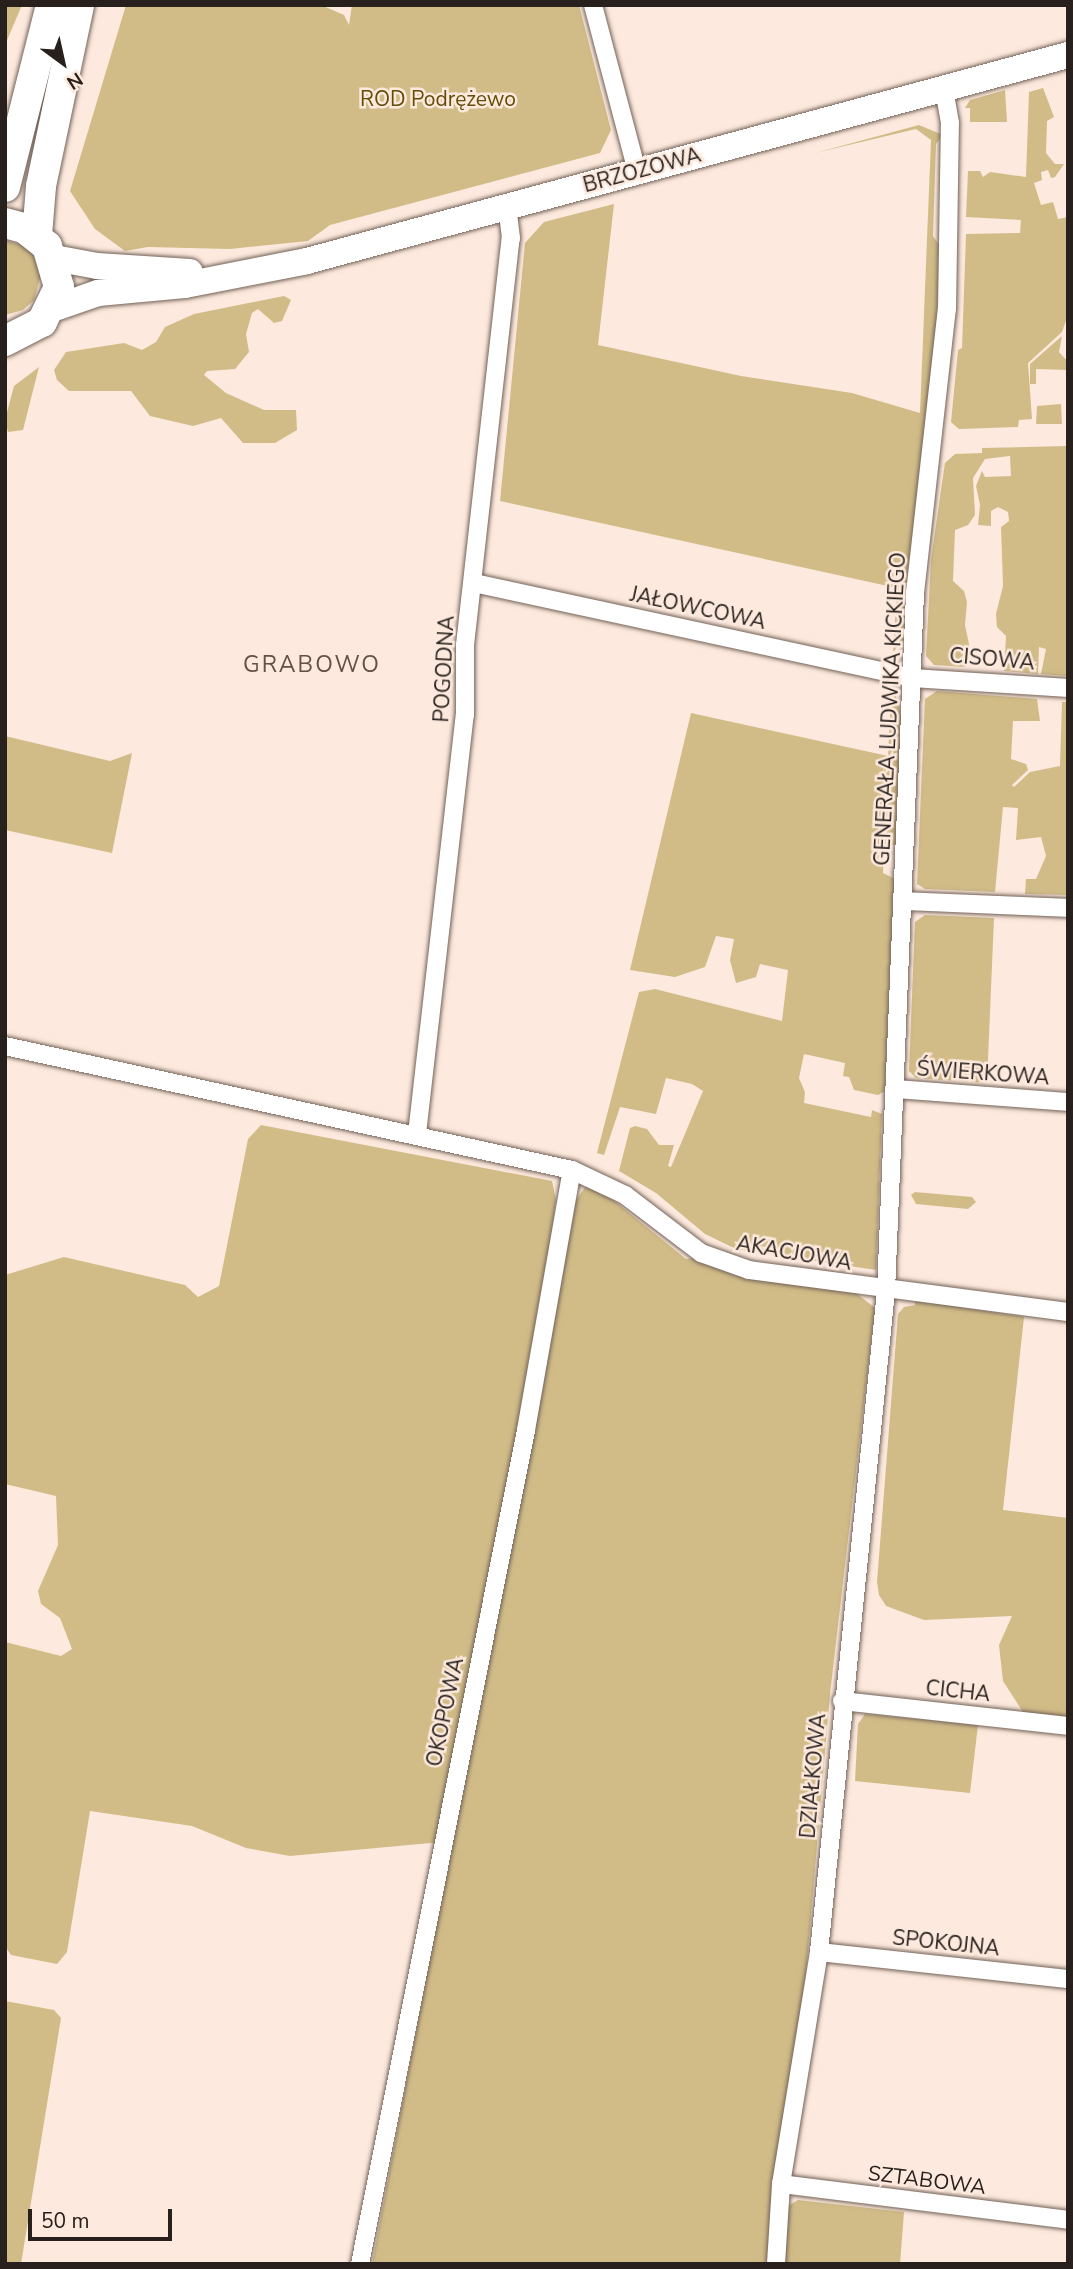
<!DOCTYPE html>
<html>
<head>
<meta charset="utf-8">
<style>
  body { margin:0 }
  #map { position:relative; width:1073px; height:2269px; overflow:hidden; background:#fde9dd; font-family:"Nunito Sans",sans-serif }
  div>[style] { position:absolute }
  .green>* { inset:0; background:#d1bc88 }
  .roads { filter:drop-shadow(0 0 2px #726157) drop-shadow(0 0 2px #726157) }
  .minor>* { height:18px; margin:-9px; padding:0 9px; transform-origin:9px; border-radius:9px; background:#fff }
  .secondary>* { height:26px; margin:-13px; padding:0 13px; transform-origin:13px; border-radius:13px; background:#fff }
  .primary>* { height:30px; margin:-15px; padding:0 15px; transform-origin:15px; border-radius:15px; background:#fff }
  span { translate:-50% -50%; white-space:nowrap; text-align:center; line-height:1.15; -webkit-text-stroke:5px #fde9dd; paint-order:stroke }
  .park-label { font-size:21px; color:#644d05 }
  .street-label { font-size:21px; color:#27201c }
  .neighbourhood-label { font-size:23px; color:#625147; letter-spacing:2px }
  .frame { position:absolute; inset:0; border:7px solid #27201c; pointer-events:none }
  .north { position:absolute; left:28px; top:28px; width:70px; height:70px; -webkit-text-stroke:5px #fde9dd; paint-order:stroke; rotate:147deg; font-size:19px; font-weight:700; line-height:28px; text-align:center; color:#27201c }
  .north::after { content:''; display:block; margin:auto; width:24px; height:32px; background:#27201c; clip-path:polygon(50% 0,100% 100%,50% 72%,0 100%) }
  .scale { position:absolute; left:28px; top:2209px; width:144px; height:32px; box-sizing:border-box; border:4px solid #27201c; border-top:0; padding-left:9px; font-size:21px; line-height:24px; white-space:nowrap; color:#27201c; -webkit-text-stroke:5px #fde9dd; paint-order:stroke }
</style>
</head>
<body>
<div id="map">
  <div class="green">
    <div style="clip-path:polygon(5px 5px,22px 5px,5px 45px)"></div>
    <div style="clip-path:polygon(126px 5px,321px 5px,344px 15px,349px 25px,352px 5px,579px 5px,611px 130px,600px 153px,330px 225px,308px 241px,230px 249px,148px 247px,125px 251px,95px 229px,70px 191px)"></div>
    <div style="clip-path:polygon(1043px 88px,1054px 117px,1047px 121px,1046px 153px,1055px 164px,1064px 164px,1055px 177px,1051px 178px,1048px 170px,1041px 172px,1042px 180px,1034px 183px,1041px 205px,1053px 202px,1058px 219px,1068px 217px,1068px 315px,1062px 332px,1028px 363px,1032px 419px,1019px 420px,1018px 427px,959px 429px,951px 422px,958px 350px,962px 348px,966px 234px,1020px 233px,1021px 220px,966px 217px,968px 171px,980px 171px,983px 177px,990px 172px,1026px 177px,1029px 92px)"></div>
    <div style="clip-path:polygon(1005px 90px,1007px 122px,970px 122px,970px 108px,965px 108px,970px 100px)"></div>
    <div style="clip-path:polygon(919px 125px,943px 135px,936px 144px,933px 236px,940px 246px,935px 366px,915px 510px,905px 644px,899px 644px,893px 653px,897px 588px,500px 501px,525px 243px,544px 222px,614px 204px,598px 345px,741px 376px,852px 393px,920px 413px,931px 140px,916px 129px,815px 153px)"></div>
    <div style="clip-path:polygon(5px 240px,24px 246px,35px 257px,41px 275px,34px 300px,23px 310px,5px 315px)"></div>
    <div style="clip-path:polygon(284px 296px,291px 300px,282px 321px,274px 323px,258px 309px,252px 313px,246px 334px,249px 352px,235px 369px,207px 371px,204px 375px,226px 393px,264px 410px,296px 410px,297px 430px,275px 443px,243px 443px,221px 418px,193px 426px,150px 416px,131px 391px,69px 391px,57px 380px,54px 370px,66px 352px,124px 343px,142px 350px,156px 342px,165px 327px,194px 314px)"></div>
    <div style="clip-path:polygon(1062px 336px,1059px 352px,1068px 362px,1068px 370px,1036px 369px,1036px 384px,1030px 384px,1030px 364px)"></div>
    <div style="clip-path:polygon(39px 367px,23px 430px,8px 432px,5px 420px,14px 386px)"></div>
    <div style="clip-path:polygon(1061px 404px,1062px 424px,1036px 424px,1037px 406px)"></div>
    <div style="clip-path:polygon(1068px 446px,1068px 676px,1041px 674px,1046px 649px,1039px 647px,1038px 674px,1004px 671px,1006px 636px,997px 627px,996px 614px,1003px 586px,1001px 527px,1009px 521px,1008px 512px,998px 507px,991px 511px,991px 526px,978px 525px,980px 505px,976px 486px,982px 471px,985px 477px,1011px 476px,1010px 456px,985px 459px,973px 478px,975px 515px,968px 525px,955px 530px,953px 581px,964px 591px,967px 602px,965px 625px,970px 649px,965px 667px,934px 665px,926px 656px,931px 560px,945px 463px,955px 454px,982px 453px,982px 448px)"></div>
    <div style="clip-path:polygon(882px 684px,896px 696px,902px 720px,897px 843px,884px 850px,883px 873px,895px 879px,885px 1091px,878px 1095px,854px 1090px,849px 1077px,843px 1076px,845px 1063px,804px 1054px,799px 1078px,805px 1092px,804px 1103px,871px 1117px,872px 1110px,882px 1114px,876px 1270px,736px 1249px,705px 1234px,656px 1193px,619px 1171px,630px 1128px,635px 1126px,647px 1129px,659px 1145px,674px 1145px,668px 1166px,671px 1167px,703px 1091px,692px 1084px,666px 1078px,656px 1114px,620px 1107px,604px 1155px,597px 1153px,639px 992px,655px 989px,782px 1021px,788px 970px,760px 964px,756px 977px,736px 983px,730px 960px,734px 939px,716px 936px,705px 967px,675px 977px,630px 970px,691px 713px,888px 756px,891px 695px)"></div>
    <div style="clip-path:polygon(937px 691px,1037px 699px,1040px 721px,1013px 721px,1011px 759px,1026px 764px,1028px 770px,1012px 785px,1014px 787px,1030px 772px,1060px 766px,1062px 702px,1068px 702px,1068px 895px,1025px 894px,1026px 879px,1036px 879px,1046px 856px,1041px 837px,1016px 840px,1018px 808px,1003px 807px,995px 892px,925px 889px,917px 884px,925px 699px)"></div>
    <div style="clip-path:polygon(5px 736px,110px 761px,132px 753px,112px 853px,5px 830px)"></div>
    <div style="clip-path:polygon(925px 915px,994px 918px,987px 1083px,916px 1078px,909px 1071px,915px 922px)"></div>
    <div style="clip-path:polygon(261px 1125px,552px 1181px,556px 1200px,550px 1245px,567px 1247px,576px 1200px,586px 1186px,612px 1199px,686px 1259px,694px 1258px,737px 1276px,856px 1293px,875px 1308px,830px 1694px,806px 1973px,766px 2264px,372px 2264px,452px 1841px,290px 1856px,246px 1848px,192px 1826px,90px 1811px,67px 1952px,57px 1964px,11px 1955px,5px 1946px,5px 1642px,61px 1656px,72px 1649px,60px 1618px,41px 1604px,38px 1591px,58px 1545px,56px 1496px,5px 1484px,5px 1275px,64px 1257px,185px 1285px,198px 1297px,219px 1286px,248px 1139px)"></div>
    <div style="clip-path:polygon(915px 1192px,972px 1197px,976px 1202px,968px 1209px,916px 1204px,911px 1195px)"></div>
    <div style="clip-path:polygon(915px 1300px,1024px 1317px,1003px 1510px,1068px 1518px,1068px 1717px,1023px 1712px,1003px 1681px,999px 1645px,1012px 1616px,924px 1620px,886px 1606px,879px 1595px,877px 1582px,898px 1314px,904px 1307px,915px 1305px)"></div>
    <div style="clip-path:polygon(865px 1714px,978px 1725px,970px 1793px,855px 1781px,858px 1724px)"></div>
    <div style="clip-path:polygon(5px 2001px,54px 2010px,61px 2018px,21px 2264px,5px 2264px)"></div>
    <div style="clip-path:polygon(798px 2200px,904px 2212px,900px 2264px,783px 2264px,788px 2206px)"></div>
  </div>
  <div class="roads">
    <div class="minor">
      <div style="left:593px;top:5px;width:172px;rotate:75.2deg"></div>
      <div style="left:474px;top:583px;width:449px;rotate:12.2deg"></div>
      <div style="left:913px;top:678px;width:155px;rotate:3.7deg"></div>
      <div style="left:903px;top:901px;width:165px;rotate:2.4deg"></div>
      <div style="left:5px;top:1046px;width:580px;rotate:12.34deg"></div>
      <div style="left:572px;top:1170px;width:59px;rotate:25.3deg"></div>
      <div style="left:625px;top:1195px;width:96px;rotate:37.3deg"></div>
      <div style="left:701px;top:1253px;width:51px;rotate:19.5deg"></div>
      <div style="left:749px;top:1270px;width:322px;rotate:7.5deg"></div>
      <div style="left:895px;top:1089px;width:173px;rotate:4.3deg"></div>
      <div style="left:417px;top:1134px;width:422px;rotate:-83.5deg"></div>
      <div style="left:465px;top:715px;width:70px;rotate:-90deg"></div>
      <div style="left:465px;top:645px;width:410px;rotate:-83.6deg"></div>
      <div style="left:511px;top:238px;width:32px;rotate:-97deg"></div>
      <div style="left:842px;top:1701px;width:227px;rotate:6.3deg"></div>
      <div style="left:819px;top:1952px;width:250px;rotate:6.2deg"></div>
      <div style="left:781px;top:2184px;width:289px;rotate:7.1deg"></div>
      <div style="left:360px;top:2264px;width:850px;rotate:-78.74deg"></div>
      <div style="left:526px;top:1430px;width:264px;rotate:-80deg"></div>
      <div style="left:776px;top:2264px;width:80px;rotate:-86.4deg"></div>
      <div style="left:781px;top:2184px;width:235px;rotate:-80.7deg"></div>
      <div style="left:819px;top:1952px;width:664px;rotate:-84.21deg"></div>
      <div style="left:886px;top:1291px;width:699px;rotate:-87.62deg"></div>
      <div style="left:915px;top:593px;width:286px;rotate:-83.6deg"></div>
      <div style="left:947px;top:309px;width:186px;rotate:-89.1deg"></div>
      <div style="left:950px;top:123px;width:35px;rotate:-100deg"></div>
    </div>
    <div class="secondary">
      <div style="left:54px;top:258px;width:44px;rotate:10.5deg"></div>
      <div style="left:97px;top:266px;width:93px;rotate:3.7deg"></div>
      <div style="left:52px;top:309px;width:49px;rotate:-19.2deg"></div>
      <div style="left:98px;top:293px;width:87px;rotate:-5.3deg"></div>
      <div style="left:185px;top:285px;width:124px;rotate:-11.1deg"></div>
      <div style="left:307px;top:261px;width:788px;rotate:-15.15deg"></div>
    </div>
    <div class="primary">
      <div style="left:5px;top:187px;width:188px;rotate:-75.8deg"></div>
      <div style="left:5px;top:223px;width:20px;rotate:15deg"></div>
      <div style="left:24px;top:228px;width:29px;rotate:38deg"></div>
      <div style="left:47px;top:246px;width:43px;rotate:73.7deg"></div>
      <div style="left:59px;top:287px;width:39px;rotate:116deg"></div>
      <div style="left:42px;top:322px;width:42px;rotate:152.8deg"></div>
      <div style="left:37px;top:235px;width:49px;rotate:-85.3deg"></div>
      <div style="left:41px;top:186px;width:185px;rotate:-78.1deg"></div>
    </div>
  </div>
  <div class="park-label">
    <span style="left:438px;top:99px">ROD Podrężewo</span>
  </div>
  <div class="street-label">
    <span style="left:642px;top:170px;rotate:-15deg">BRZOZOWA</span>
    <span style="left:698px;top:608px;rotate:12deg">JAŁOWCOWA</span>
    <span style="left:992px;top:659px;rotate:5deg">CISOWA</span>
    <span style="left:444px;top:669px;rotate:-87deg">POGODNA</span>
    <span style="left:890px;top:709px;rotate:-87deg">GENERAŁA LUDWIKA KICKIEGO</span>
    <span style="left:983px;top:1073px;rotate:4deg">ŚWIERKOWA</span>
    <span style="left:794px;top:1253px;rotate:10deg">AKACJOWA</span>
    <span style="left:958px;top:1691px;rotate:6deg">CICHA</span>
    <span style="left:445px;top:1712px;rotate:-78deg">OKOPOWA</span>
    <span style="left:813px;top:1776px;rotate:-85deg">DZIAŁKOWA</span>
    <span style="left:946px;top:1943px;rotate:6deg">SPOKOJNA</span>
    <span style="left:927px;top:2180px;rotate:7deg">SZTABOWA</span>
  </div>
  <div class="neighbourhood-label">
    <span style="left:312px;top:665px">GRABOWO</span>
  </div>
  <div class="frame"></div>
  <div class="north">N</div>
  <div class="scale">50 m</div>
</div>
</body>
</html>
